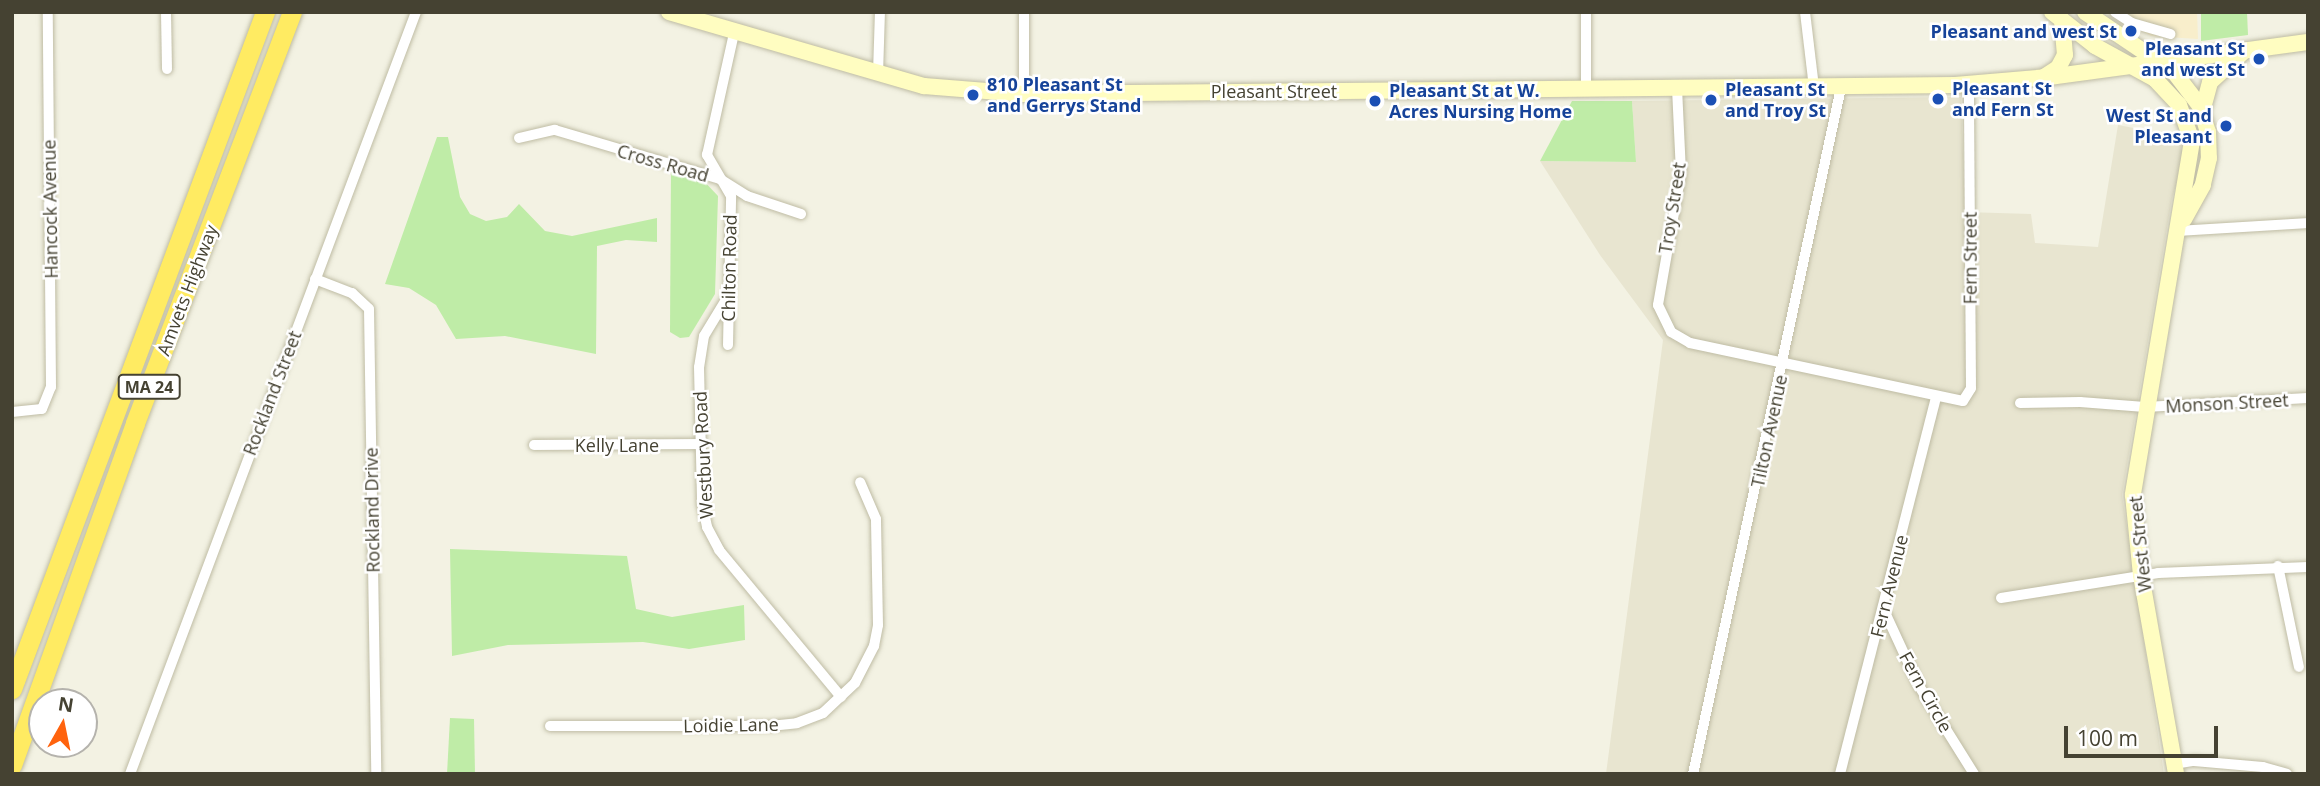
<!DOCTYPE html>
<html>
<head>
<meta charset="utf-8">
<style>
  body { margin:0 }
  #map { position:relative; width:2320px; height:786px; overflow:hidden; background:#f3f2e3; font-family:"Open Sans",sans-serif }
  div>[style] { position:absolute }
  .residential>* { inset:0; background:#e8e5d0 }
  .commercial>* { inset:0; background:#f8eecb }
  .green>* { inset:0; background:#bfeca7 }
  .roads { filter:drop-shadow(0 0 2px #bfbca4) drop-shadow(0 0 2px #bfbca4) }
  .street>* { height:10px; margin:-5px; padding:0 5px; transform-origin:5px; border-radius:5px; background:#fff }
  .secondary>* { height:16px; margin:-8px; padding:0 8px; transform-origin:8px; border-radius:8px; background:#fffdc1 }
  .highway>* { height:19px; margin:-9.5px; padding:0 9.5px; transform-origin:9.5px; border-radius:9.5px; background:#ffeb62 }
  .dots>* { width:19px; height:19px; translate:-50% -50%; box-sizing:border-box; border:4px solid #fff; border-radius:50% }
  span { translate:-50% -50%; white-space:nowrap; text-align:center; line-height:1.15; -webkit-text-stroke:5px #fff; paint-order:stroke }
  .shield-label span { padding:2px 5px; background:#fff; border:2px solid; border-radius:5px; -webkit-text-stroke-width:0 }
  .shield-label { font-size:16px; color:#454232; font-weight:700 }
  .transit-label { font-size:18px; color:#164399; font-weight:700 }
  .right { translate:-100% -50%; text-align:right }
  .left { translate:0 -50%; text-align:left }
  .street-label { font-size:18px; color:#454232 }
  .frame { position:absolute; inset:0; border:14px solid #454232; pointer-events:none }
  .north { position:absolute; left:28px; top:688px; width:70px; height:70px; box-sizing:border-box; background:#fff; border:2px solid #b5b3ad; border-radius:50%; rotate:9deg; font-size:19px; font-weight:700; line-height:28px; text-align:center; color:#454232 }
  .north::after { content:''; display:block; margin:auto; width:24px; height:32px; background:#ff630e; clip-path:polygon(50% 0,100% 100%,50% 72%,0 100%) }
  .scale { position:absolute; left:2064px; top:726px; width:154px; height:32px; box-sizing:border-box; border:4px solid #454232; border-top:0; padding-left:9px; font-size:21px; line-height:24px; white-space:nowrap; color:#454232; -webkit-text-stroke:5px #fff; paint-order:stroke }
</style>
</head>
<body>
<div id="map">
  <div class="residential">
    <div style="clip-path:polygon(1961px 97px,1965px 212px,2031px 214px,2035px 243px,2098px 247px,2118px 125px,2181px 137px,2183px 163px,2172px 198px,2122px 495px,2164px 774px,1606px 774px,1663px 340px,1600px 255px,1540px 161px,1636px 162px,1632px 101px)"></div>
  </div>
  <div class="commercial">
    <div style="clip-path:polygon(2106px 12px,2197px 12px,2198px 39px,2151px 36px)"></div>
  </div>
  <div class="green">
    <div style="clip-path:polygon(2201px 12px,2247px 12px,2248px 35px,2201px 41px)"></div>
    <div style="clip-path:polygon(1572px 101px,1632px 101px,1636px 162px,1540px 161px)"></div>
    <div style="clip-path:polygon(437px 137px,448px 137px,460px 197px,470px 214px,486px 221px,507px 217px,519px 204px,545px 231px,572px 236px,657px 218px,657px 242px,626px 240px,597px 246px,596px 354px,505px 336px,456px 339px,436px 305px,409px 288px,385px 284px)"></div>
    <div style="clip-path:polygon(671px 169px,701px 178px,718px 196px,715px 294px,689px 337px,680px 338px,670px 332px)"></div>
    <div style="clip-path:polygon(450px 549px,627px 556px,636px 609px,672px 617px,744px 605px,745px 640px,689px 649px,643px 642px,508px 645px,452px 656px)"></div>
    <div style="clip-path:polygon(450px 718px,474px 719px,475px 774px,447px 774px)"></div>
  </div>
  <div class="roads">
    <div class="street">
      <div style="left:166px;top:12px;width:57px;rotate:89deg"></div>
      <div style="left:1805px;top:12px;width:77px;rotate:83.2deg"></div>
      <div style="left:2115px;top:12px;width:20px;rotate:33deg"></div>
      <div style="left:2132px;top:23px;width:40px;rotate:16deg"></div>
      <div style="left:878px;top:74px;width:62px;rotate:-88.2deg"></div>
      <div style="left:1677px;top:88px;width:85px;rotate:87.3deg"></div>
      <div style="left:1681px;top:173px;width:134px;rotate:99.9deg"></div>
      <div style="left:1658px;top:305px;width:30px;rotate:64deg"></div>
      <div style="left:1671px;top:332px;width:22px;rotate:30deg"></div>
      <div style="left:1690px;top:343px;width:279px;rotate:12deg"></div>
      <div style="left:1963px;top:401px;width:15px;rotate:-58deg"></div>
      <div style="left:1971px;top:388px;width:303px;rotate:-90.4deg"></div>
      <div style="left:1586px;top:90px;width:78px;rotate:-90deg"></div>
      <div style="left:1024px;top:94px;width:82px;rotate:-90deg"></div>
      <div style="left:519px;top:138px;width:37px;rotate:-13deg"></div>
      <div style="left:555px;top:130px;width:172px;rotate:16.5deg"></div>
      <div style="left:720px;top:179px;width:32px;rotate:32deg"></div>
      <div style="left:747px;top:196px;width:57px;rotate:18.4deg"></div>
      <div style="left:2178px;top:231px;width:130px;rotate:-3.5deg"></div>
      <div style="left:315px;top:279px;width:40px;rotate:21deg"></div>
      <div style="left:352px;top:293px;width:23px;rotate:43deg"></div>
      <div style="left:369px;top:309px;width:465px;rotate:89.1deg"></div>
      <div style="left:727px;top:298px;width:44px;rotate:121.2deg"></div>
      <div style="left:704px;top:336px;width:31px;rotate:99deg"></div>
      <div style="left:699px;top:367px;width:136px;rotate:88.7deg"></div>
      <div style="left:702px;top:503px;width:25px;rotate:78deg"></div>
      <div style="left:707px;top:527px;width:26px;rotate:62deg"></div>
      <div style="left:719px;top:550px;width:191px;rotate:50.3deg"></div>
      <div style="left:728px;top:345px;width:149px;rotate:-88.8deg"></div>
      <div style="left:731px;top:196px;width:48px;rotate:-120.3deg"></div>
      <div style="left:707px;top:155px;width:125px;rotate:-77.5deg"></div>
      <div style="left:2020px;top:403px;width:60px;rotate:-1deg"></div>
      <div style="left:2080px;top:402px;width:65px;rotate:4.4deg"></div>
      <div style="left:2145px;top:407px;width:163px;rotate:-3.2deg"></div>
      <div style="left:12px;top:412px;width:30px;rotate:-6deg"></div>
      <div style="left:42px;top:409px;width:24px;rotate:-68deg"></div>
      <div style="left:51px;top:387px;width:375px;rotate:-90.5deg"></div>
      <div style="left:534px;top:445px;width:166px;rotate:-0.3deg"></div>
      <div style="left:2278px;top:566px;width:103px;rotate:78.3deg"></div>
      <div style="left:2001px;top:598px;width:159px;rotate:-9deg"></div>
      <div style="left:2158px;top:573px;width:150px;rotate:-2.3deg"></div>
      <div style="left:1883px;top:608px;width:86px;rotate:65.2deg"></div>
      <div style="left:1919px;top:686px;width:104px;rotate:58deg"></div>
      <div style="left:550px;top:726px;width:220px"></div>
      <div style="left:770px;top:726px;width:27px;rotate:-6deg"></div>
      <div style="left:797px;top:723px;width:28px;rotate:-21deg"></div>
      <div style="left:823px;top:713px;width:44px;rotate:-43.2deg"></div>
      <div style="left:855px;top:683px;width:42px;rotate:-62.8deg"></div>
      <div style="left:874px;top:646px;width:21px;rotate:-79deg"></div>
      <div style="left:878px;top:625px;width:106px;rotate:-91.1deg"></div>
      <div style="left:876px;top:519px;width:40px;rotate:-113.4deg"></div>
      <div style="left:2174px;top:764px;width:20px;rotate:-9deg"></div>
      <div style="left:2194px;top:761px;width:69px;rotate:5deg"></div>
      <div style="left:2263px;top:767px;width:25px;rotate:16deg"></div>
      <div style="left:130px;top:774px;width:814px;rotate:-69.43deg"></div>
      <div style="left:1693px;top:774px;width:702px;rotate:-77.83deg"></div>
      <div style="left:1840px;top:774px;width:388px;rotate:-75.7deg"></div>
    </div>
    <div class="secondary">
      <div style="left:669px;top:12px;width:266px;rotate:16.2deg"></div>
      <div style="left:924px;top:86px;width:100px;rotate:4.6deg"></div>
      <div style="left:1024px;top:94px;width:931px;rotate:-0.55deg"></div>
      <div style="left:1955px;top:85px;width:94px;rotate:-4.9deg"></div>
      <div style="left:2049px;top:77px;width:261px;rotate:-7.7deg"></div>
      <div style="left:2052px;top:12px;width:55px;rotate:38.3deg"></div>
      <div style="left:2095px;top:46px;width:68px;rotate:28.8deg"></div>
      <div style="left:2155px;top:79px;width:35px;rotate:47deg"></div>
      <div style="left:2179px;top:105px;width:38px;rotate:70deg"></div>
      <div style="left:2192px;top:141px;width:359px;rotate:99.5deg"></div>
      <div style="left:2133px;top:495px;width:80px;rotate:84.3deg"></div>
      <div style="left:2141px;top:575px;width:202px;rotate:80deg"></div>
      <div style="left:2085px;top:12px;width:107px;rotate:34deg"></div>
      <div style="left:2174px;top:72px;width:43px;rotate:52.6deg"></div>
      <div style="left:2200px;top:106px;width:27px;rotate:73deg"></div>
      <div style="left:2208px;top:132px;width:26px;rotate:88deg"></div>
      <div style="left:2209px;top:158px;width:28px;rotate:103deg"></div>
      <div style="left:2203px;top:185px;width:39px;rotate:119deg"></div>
      <div style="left:2044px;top:77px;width:17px;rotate:-33deg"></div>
      <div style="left:2058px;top:68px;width:15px;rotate:-62deg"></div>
      <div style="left:2065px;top:55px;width:35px;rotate:-95deg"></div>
      <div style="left:2202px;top:112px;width:31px;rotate:-75deg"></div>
      <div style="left:2210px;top:82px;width:43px;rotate:-42.2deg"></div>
    </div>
    <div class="highway">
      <div style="left:12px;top:689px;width:723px;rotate:-69.51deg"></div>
      <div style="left:12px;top:765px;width:363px;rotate:-70.2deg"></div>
      <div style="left:135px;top:423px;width:440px;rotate:-69.1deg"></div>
    </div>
  </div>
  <div class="dots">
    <div style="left:2131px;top:31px;background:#1a4fb4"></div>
    <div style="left:2259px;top:59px;background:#1a4fb4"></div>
    <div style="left:973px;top:95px;background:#1a4fb4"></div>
    <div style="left:1938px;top:99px;background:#1a4fb4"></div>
    <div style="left:1711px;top:100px;background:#1a4fb4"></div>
    <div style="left:1375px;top:101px;background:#1a4fb4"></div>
    <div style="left:2226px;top:126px;background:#1a4fb4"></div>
  </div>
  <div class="shield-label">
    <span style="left:149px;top:387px">MA 24</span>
  </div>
  <div class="transit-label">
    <span class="right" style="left:2117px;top:31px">Pleasant and west St</span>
    <span class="right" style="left:2245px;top:59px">Pleasant St<br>and west St</span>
    <span class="left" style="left:987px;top:95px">810 Pleasant St<br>and Gerrys Stand</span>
    <span class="left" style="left:1952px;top:99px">Pleasant St<br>and Fern St</span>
    <span class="left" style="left:1725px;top:100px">Pleasant St<br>and Troy St</span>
    <span class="left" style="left:1389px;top:101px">Pleasant St at W.<br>Acres Nursing Home</span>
    <span class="right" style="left:2212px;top:126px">West St and<br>Pleasant</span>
  </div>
  <div class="street-label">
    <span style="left:1274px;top:91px">Pleasant Street</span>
    <span style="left:663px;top:163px;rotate:16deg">Cross Road</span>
    <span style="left:1672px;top:208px;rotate:-81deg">Troy Street</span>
    <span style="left:50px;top:209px;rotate:-91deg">Hancock Avenue</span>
    <span style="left:1970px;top:258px;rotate:-90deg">Fern Street</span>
    <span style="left:729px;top:268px;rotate:-89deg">Chilton Road</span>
    <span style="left:187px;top:290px;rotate:-69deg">Amvets Highway</span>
    <span style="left:272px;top:393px;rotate:-69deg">Rockland Street</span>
    <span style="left:2227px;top:403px;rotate:-3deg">Monson Street</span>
    <span style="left:1769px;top:431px;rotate:-78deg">Tilton Avenue</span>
    <span style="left:617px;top:445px">Kelly Lane</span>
    <span style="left:703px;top:455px;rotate:-93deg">Westbury Road</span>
    <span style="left:372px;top:510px;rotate:-91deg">Rockland Drive</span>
    <span style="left:2140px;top:544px;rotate:-96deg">West Street</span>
    <span style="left:1889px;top:586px;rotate:-76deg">Fern Avenue</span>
    <span style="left:1926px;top:692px;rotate:61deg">Fern Circle</span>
    <span style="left:731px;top:725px;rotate:-1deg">Loidie Lane</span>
  </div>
  <div class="frame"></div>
  <div class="north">N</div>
  <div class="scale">100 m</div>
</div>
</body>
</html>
